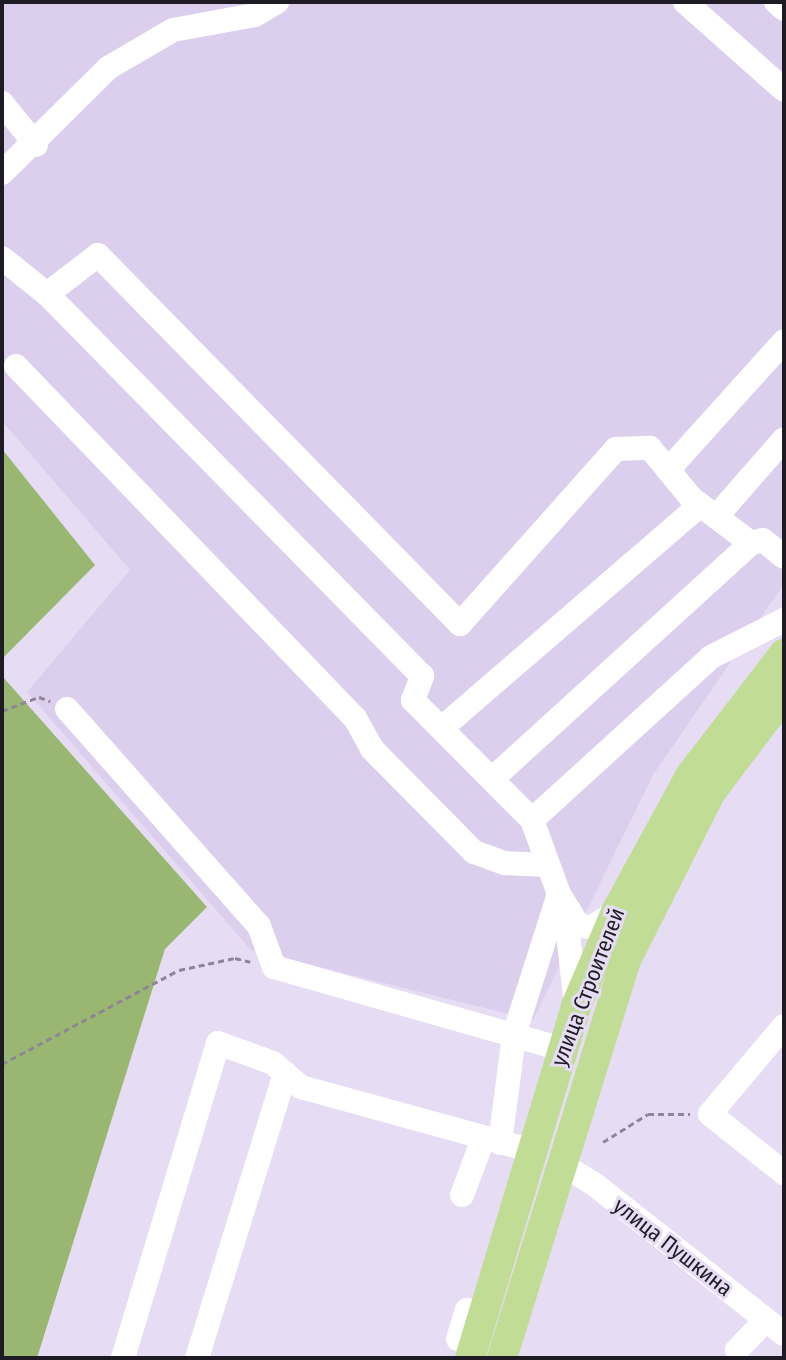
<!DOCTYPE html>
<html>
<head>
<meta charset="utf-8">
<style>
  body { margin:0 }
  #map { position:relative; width:786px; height:1360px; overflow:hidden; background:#e6ddf4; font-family:"Fira Sans Condensed",sans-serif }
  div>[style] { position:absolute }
  .built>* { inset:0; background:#dbcfed }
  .forest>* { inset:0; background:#9ab772 }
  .path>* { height:3px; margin-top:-1.5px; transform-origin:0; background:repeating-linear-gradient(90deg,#8d8697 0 6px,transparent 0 10px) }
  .minor>* { height:24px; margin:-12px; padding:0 12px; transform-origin:12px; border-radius:12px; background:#fff }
  .major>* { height:30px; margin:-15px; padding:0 15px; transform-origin:15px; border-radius:15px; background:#c1dc95 }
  span { translate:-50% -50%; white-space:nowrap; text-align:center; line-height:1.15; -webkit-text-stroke:6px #e6ddf4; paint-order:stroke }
  .street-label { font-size:22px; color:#1f1b24 }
  .frame { position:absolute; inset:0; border:4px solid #1f1b24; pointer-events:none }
</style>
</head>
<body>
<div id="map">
  <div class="built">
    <div style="clip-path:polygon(2px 2px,784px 2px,784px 584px,653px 775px,533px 1020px,251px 950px,27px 692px,130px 570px,2px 421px)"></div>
  </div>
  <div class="forest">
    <div style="clip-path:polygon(2px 449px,95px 565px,2px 659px)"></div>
    <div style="clip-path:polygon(2px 676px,207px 907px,165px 949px,37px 1358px,2px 1358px)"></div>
  </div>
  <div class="path">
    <div style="left:2px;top:711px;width:40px;rotate:-21deg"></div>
    <div style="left:39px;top:697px;width:12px;rotate:20deg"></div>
    <div style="left:2px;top:1064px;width:200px;rotate:-28deg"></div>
    <div style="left:179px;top:970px;width:57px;rotate:-12.1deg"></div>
    <div style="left:235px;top:958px;width:16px;rotate:14deg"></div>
    <div style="left:603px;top:1142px;width:53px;rotate:-31.9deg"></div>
    <div style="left:648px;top:1114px;width:42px"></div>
  </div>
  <div class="minor">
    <div style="left:685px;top:2px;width:132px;rotate:41.6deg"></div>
    <div style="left:776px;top:2px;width:11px;rotate:41deg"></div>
    <div style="left:2px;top:103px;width:54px;rotate:51deg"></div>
    <div style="left:2px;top:173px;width:149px;rotate:-44.7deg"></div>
    <div style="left:108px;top:68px;width:75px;rotate:-30.3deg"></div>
    <div style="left:173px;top:30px;width:83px;rotate:-10.4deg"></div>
    <div style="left:255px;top:15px;width:26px;rotate:-31deg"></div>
    <div style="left:2px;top:258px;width:58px;rotate:38.7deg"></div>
    <div style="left:16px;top:366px;width:489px;rotate:46.1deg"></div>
    <div style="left:355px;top:718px;width:35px;rotate:61deg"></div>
    <div style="left:372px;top:749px;width:145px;rotate:45.3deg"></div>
    <div style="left:474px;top:852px;width:33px;rotate:20deg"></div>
    <div style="left:505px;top:863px;width:41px;rotate:2.8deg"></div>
    <div style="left:668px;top:470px;width:173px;rotate:-48deg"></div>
    <div style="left:716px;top:517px;width:103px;rotate:-48.9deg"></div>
    <div style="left:67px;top:709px;width:290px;rotate:48.5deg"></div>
    <div style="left:259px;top:926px;width:44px;rotate:69.9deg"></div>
    <div style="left:274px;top:967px;width:299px;rotate:15.9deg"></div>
    <div style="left:443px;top:727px;width:340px;rotate:-40.8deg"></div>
    <div style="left:492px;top:779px;width:350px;rotate:-42.3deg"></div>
    <div style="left:532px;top:820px;width:242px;rotate:-42.3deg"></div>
    <div style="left:711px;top:657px;width:82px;rotate:-26.9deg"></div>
    <div style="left:565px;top:908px;width:98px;rotate:83.5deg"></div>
    <div style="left:616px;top:912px;width:28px;rotate:148deg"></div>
    <div style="left:592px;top:927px;width:13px;rotate:-176deg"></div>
    <div style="left:579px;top:926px;width:38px;rotate:-122deg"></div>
    <div style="left:559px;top:894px;width:79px;rotate:-110deg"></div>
    <div style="left:532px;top:820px;width:169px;rotate:-134.8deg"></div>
    <div style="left:413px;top:700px;width:26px;rotate:-69deg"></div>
    <div style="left:422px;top:676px;width:535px;rotate:-134.47deg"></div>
    <div style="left:47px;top:294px;width:64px;rotate:-37.4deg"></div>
    <div style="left:98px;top:255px;width:517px;rotate:45.55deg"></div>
    <div style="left:460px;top:624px;width:234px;rotate:-48.3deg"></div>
    <div style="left:616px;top:449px;width:34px;rotate:-2deg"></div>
    <div style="left:650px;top:448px;width:65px;rotate:50.6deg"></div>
    <div style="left:691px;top:498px;width:75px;rotate:36.9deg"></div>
    <div style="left:751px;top:543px;width:12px;rotate:-14deg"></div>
    <div style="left:763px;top:540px;width:27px;rotate:39deg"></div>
    <div style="left:784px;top:1026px;width:115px;rotate:130.1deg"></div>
    <div style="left:710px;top:1114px;width:95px;rotate:38.6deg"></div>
    <div style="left:500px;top:1143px;width:109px;rotate:-82.6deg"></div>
    <div style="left:514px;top:1035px;width:148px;rotate:-72.3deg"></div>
    <div style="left:560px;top:1163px;width:40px;rotate:32deg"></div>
    <div style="left:594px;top:1184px;width:242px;rotate:38.3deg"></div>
    <div style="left:462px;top:1195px;width:60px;rotate:-69.4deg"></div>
    <div style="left:458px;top:1339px;width:30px;rotate:-73deg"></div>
    <div style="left:467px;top:1310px;width:17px;rotate:17deg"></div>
    <div style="left:737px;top:1350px;width:42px;rotate:-46deg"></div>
    <div style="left:123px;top:1358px;width:329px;rotate:-73.2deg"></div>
    <div style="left:218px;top:1043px;width:59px;rotate:20deg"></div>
    <div style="left:273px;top:1063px;width:37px;rotate:41deg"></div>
    <div style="left:301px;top:1087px;width:238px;rotate:15.4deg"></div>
    <div style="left:197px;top:1358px;width:298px;rotate:-72.8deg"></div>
  </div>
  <div class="major">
    <div style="left:470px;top:1358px;width:368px;rotate:-73.2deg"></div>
    <div style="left:576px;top:1006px;width:102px;rotate:-66.9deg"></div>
    <div style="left:616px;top:912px;width:155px;rotate:-61.4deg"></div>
    <div style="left:690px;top:776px;width:154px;rotate:-52.4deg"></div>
    <div style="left:502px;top:1358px;width:415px;rotate:-72.7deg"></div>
    <div style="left:625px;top:962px;width:191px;rotate:-63.2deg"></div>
    <div style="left:711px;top:792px;width:121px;rotate:-53deg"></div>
  </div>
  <div class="street-label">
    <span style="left:588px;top:987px;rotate:-69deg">улица Строителей</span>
    <span style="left:673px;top:1247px;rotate:38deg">улица Пушкина</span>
  </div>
  <div class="frame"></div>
</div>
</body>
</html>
